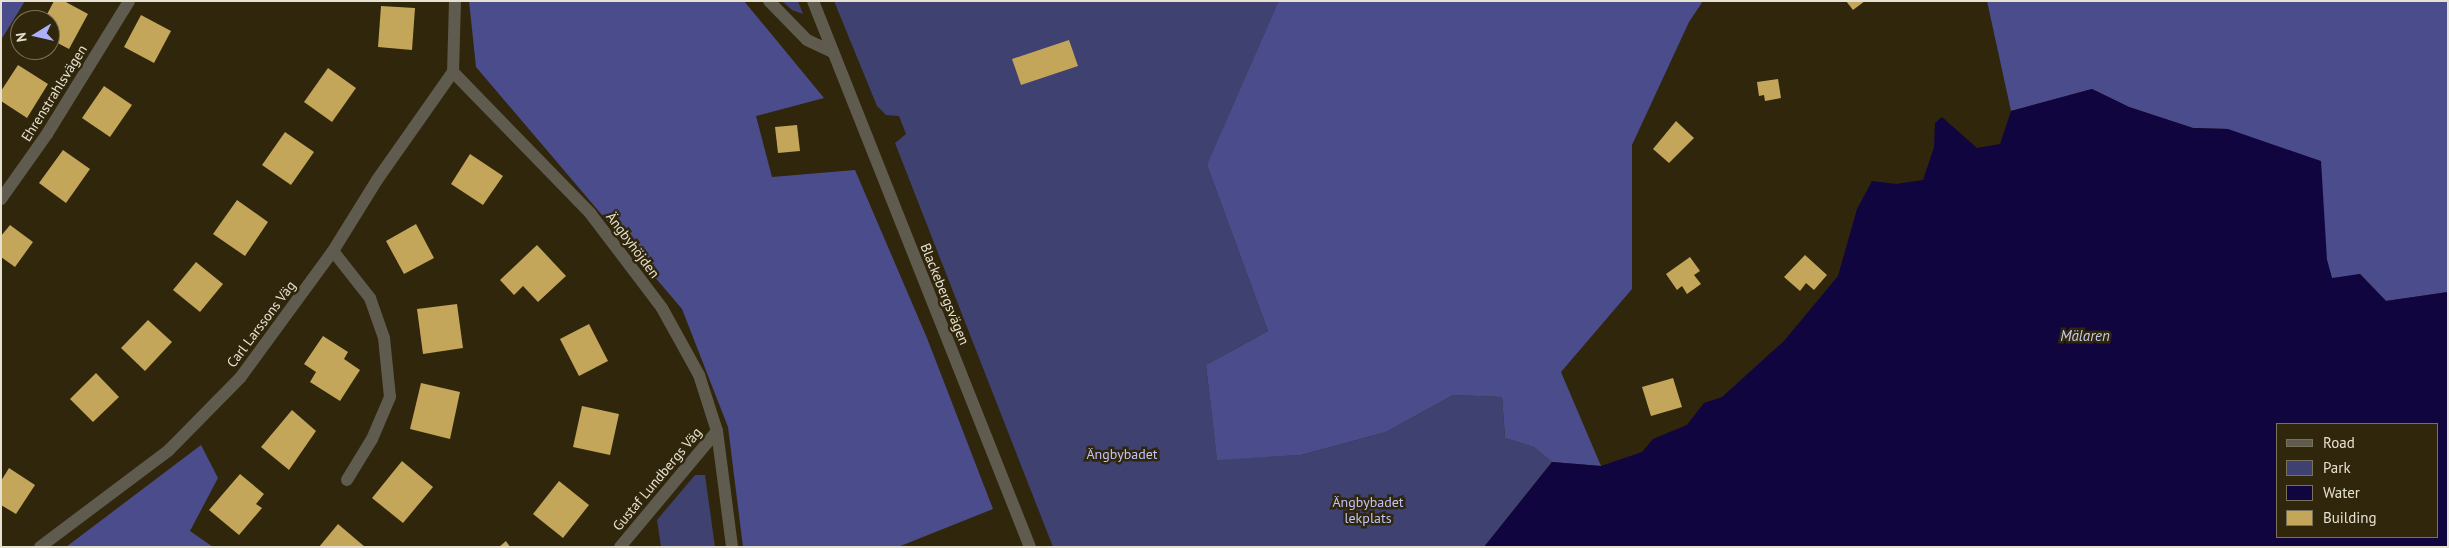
<!DOCTYPE html>
<html>
<head>
<meta charset="utf-8">
<style>
  body { margin:0 }
  #map { position:relative; width:2449px; height:548px; overflow:hidden; background:#30260b; font-family:"PT Sans",sans-serif }
  div>[style] { position:absolute }
  .green>* { inset:0; background:#3f4170 }
  .forest>* { inset:0; background:#4b4c8b }
  .water>* { inset:0; background:#10053f }
  .building>* { inset:0; background:#c3a65a }
  .minor>* { height:12px; margin:-6px; padding:0 6px; transform-origin:6px; border-radius:6px; background:#605b4f }
  span { translate:-50% -50%; white-space:nowrap; text-align:center; line-height:1.15; -webkit-text-stroke:5px #30260b; paint-order:stroke }
  .street-label { font-size:14px; color:#e7e1d1 }
  .park-label { font-size:14px; color:#bec3fc }
  .water-label { font-size:15px; color:#c6caf0; font-style:italic }
  .frame { position:absolute; inset:0; border:2px solid #e7e1d1; pointer-events:none }
  .legend { position:absolute; left:2276px; top:423px; width:162px; height:115px; box-sizing:border-box; background:#30260b; border:1px solid #79715a; margin:0; padding:6px 9px; list-style:none; font-size:15px; color:#e7e1d1 }
  .legend li { display:flex; align-items:center; gap:10px; height:25px }
  .legend b { width:25px; border:1px solid #79715a }
  .north { position:absolute; left:10px; top:10px; width:50px; height:50px; box-sizing:border-box; background:#30260b; border:1px solid #79715a; border-radius:50%; rotate:261deg; font-size:14px; font-weight:700; line-height:20px; text-align:center; color:#e7e1d1 }
  .north::after { content:''; display:block; margin:auto; width:18px; height:22px; background:#aab0fb; clip-path:polygon(50% 0,100% 100%,50% 72%,0 100%) }
</style>
</head>
<body>
<div id="map">
  <div class="green">
    <div style="clip-path:polygon(782px 1px,798px 1px,803px 14px,792px 10px)"></div>
    <div style="clip-path:polygon(834px 1px,1312px 1px,1207px 165px,1268px 331px,1206px 365px,1217px 459px,1301px 455px,1386px 432px,1453px 395px,1502px 397px,1505px 438px,1534px 447px,1552px 462px,1484px 547px,1053px 547px,895px 143px,906px 134px,899px 116px,886px 115px,877px 106px)"></div>
    <div style="clip-path:polygon(695px 475px,705px 475px,715px 547px,661px 547px,657px 520px)"></div>
  </div>
  <div class="forest">
    <div style="clip-path:polygon(1px 1px,25px 1px,1px 40px)"></div>
    <div style="clip-path:polygon(469px 1px,744px 1px,824px 98px,756px 116px,772px 177px,855px 170px,927px 338px,993px 509px,898px 547px,743px 547px,728px 427px,682px 309px,476px 67px)"></div>
    <div style="clip-path:polygon(1279px 1px,1703px 1px,1689px 22px,1632px 145px,1632px 289px,1561px 372px,1601px 466px,1552px 462px,1534px 447px,1505px 438px,1502px 397px,1453px 395px,1386px 432px,1301px 455px,1217px 460px,1206px 365px,1268px 331px,1207px 165px)"></div>
    <div style="clip-path:polygon(1987px 1px,2448px 1px,2448px 292px,2386px 301px,2360px 274px,2332px 279px,2327px 260px,2228px 129px,2193px 128px,2129px 107px,2092px 89px,2011px 111px)"></div>
    <div style="clip-path:polygon(201px 445px,218px 478px,190px 531px,213px 547px,66px 547px)"></div>
  </div>
  <div class="water">
    <div style="clip-path:polygon(evenodd,2092px 89px,2129px 107px,2193px 128px,2228px 129px,2321px 161px,2327px 260px,2332px 278px,2360px 274px,2386px 301px,2448px 292px,2448px 547px,1484px 547px,1552px 462px,1601px 466px,1642px 452px,1653px 439px,1687px 425px,1704px 403px,1722px 397px,1784px 341px,1838px 276px,1857px 209px,1872px 181px,1896px 184px,1923px 180px,1934px 147px,1935px 123px,1942px 117px,1977px 148px,2000px 144px,2011px 111px,2092px 89px,2278px 424px,2438px 424px,2438px 537px,2278px 537px,2278px 424px)"></div>
  </div>
  <div class="building">
    <div style="clip-path:polygon(54px 1px,64px 1px,88px 14px,69px 49px,50px 39px,50px 20px,44px 20px)"></div>
    <div style="clip-path:polygon(1846px 1px,1865px 1px,1853px 10px)"></div>
    <div style="clip-path:polygon(381px 6px,415px 8px,412px 50px,378px 47px)"></div>
    <div style="clip-path:polygon(141px 15px,171px 31px,154px 63px,124px 47px)"></div>
    <div style="clip-path:polygon(1069px 40px,1078px 66px,1021px 85px,1012px 59px)"></div>
    <div style="clip-path:polygon(18px 65px,48px 84px,27px 118px,1px 101px,1px 91px)"></div>
    <div style="clip-path:polygon(328px 68px,356px 88px,332px 122px,304px 102px)"></div>
    <div style="clip-path:polygon(1778px 79px,1781px 98px,1765px 101px,1764px 95px,1759px 96px,1757px 82px)"></div>
    <div style="clip-path:polygon(104px 86px,132px 105px,110px 137px,82px 118px)"></div>
    <div style="clip-path:polygon(1676px 121px,1694px 138px,1669px 163px,1653px 149px)"></div>
    <div style="clip-path:polygon(797px 125px,800px 151px,778px 153px,775px 127px)"></div>
    <div style="clip-path:polygon(285px 132px,314px 152px,291px 185px,262px 165px)"></div>
    <div style="clip-path:polygon(63px 150px,90px 169px,66px 203px,39px 183px)"></div>
    <div style="clip-path:polygon(470px 154px,503px 176px,483px 205px,451px 184px)"></div>
    <div style="clip-path:polygon(237px 200px,268px 222px,245px 256px,213px 234px)"></div>
    <div style="clip-path:polygon(416px 224px,434px 258px,404px 274px,386px 241px)"></div>
    <div style="clip-path:polygon(10px 225px,33px 242px,15px 267px,1px 257px,1px 236px)"></div>
    <div style="clip-path:polygon(537px 245px,566px 276px,538px 302px,523px 286px,514px 295px,500px 280px)"></div>
    <div style="clip-path:polygon(1805px 255px,1827px 275px,1814px 290px,1806px 283px,1800px 291px,1784px 277px)"></div>
    <div style="clip-path:polygon(1690px 257px,1700px 271px,1694px 275px,1701px 284px,1687px 294px,1682px 286px,1677px 290px,1666px 274px)"></div>
    <div style="clip-path:polygon(196px 262px,223px 284px,200px 312px,173px 290px)"></div>
    <div style="clip-path:polygon(457px 304px,463px 348px,423px 354px,417px 309px)"></div>
    <div style="clip-path:polygon(148px 320px,172px 342px,145px 371px,121px 348px)"></div>
    <div style="clip-path:polygon(589px 324px,608px 361px,579px 376px,560px 339px)"></div>
    <div style="clip-path:polygon(323px 336px,348px 352px,344px 359px,360px 370px,340px 401px,310px 382px,316px 372px,304px 364px)"></div>
    <div style="clip-path:polygon(96px 373px,119px 397px,93px 422px,70px 399px)"></div>
    <div style="clip-path:polygon(1673px 378px,1682px 407px,1651px 416px,1642px 387px)"></div>
    <div style="clip-path:polygon(421px 383px,460px 392px,450px 439px,410px 429px)"></div>
    <div style="clip-path:polygon(582px 406px,619px 414px,610px 455px,573px 447px)"></div>
    <div style="clip-path:polygon(292px 410px,316px 431px,289px 470px,261px 447px)"></div>
    <div style="clip-path:polygon(402px 461px,433px 487px,403px 523px,372px 498px)"></div>
    <div style="clip-path:polygon(9px 468px,35px 485px,16px 514px,1px 505px,1px 481px)"></div>
    <div style="clip-path:polygon(240px 474px,264px 494px,256px 504px,262px 508px,239px 535px,209px 510px)"></div>
    <div style="clip-path:polygon(559px 481px,589px 505px,563px 538px,533px 514px)"></div>
    <div style="clip-path:polygon(338px 524px,365px 547px,319px 547px)"></div>
    <div style="clip-path:polygon(506px 541px,510px 547px,499px 547px)"></div>
  </div>
  <div class="minor">
    <div style="left:455px;top:1px;width:71px;rotate:91.6deg"></div>
    <div style="left:453px;top:72px;width:197px;rotate:45.8deg"></div>
    <div style="left:590px;top:213px;width:119px;rotate:52.8deg"></div>
    <div style="left:662px;top:308px;width:77px;rotate:61.1deg"></div>
    <div style="left:699px;top:375px;width:59px;rotate:72.2deg"></div>
    <div style="left:717px;top:431px;width:117px;rotate:82.6deg"></div>
    <div style="left:769px;top:1px;width:54px;rotate:45.7deg"></div>
    <div style="left:807px;top:40px;width:29px;rotate:25deg"></div>
    <div style="left:813px;top:1px;width:588px;rotate:68.33deg"></div>
    <div style="left:1px;top:199px;width:80px;rotate:-54.7deg"></div>
    <div style="left:47px;top:134px;width:156px;rotate:-58.3deg"></div>
    <div style="left:333px;top:251px;width:60px;rotate:51.8deg"></div>
    <div style="left:370px;top:298px;width:42px;rotate:70.7deg"></div>
    <div style="left:384px;top:338px;width:59px;rotate:84.2deg"></div>
    <div style="left:390px;top:397px;width:46px;rotate:113.2deg"></div>
    <div style="left:372px;top:439px;width:48px;rotate:121.4deg"></div>
    <div style="left:40px;top:547px;width:161px;rotate:-36.9deg"></div>
    <div style="left:169px;top:450px;width:101px;rotate:-45.4deg"></div>
    <div style="left:240px;top:378px;width:157px;rotate:-53.8deg"></div>
    <div style="left:333px;top:251px;width:84px;rotate:-58.2deg"></div>
    <div style="left:377px;top:180px;width:132px;rotate:-54.9deg"></div>
    <div style="left:620px;top:547px;width:151px;rotate:-50.1deg"></div>
  </div>
  <div class="street-label">
    <span style="left:54px;top:93px;rotate:-58deg">Ehrenstrahlsvägen</span>
    <span style="left:633px;top:245px;rotate:53deg">Ängbyhöjden</span>
    <span style="left:945px;top:294px;rotate:68deg">Blackebergsvägen</span>
    <span style="left:261px;top:324px;rotate:-53deg">Carl Larssons Väg</span>
    <span style="left:657px;top:479px;rotate:-50deg">Gustaf Lundbergs Väg</span>
  </div>
  <div class="park-label">
    <span style="left:1122px;top:454px">Ängbybadet</span>
    <span style="left:1368px;top:510px">Ängbybadet<br>lekplats</span>
  </div>
  <div class="water-label">
    <span style="left:2085px;top:336px">Mälaren</span>
  </div>
  <div class="frame"></div>
  <ul class="legend">
  <li><b style="height:6px;background:#605b4f"></b>Road</li>
  <li><b style="height:14px;background:#3f4170"></b>Park</li>
  <li><b style="height:14px;background:#10053f"></b>Water</li>
  <li><b style="height:14px;background:#c3a65a"></b>Building</li>
  </ul>
  <div class="north">N</div>
</div>
</body>
</html>
